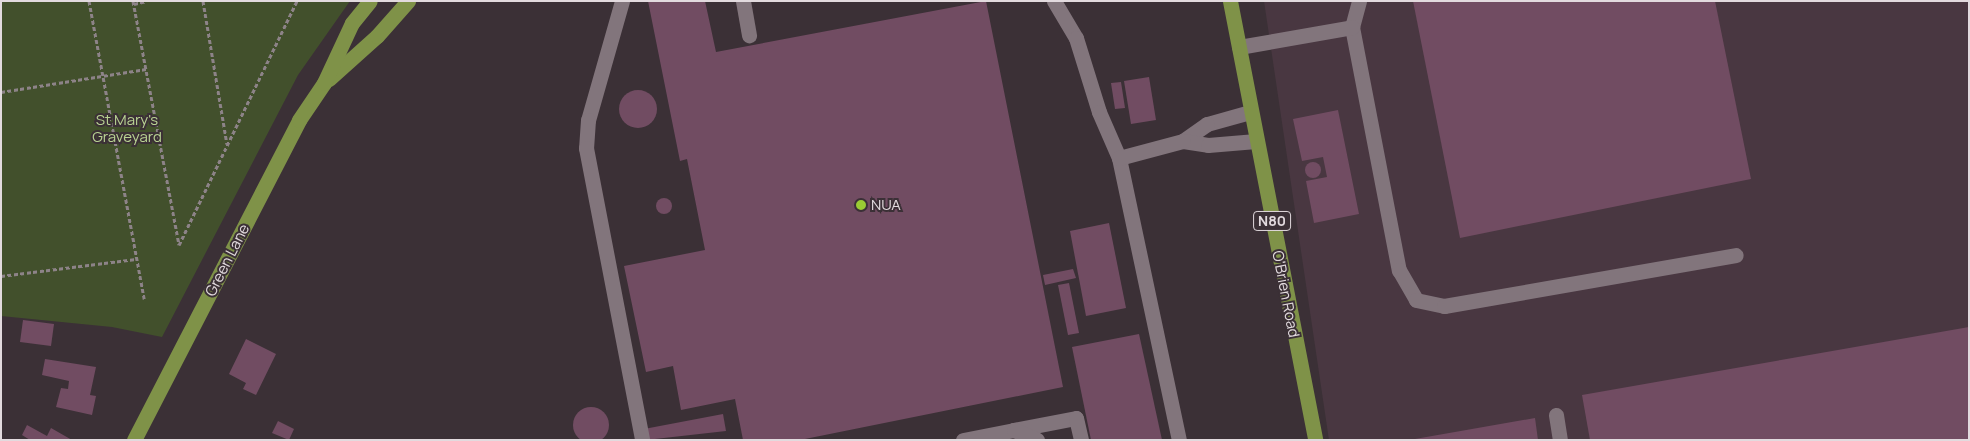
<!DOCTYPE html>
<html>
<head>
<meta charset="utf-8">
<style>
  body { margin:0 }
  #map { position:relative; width:1970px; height:441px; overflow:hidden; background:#3b3036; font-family:Manrope,sans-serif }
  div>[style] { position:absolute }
  .built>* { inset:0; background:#493741 }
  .green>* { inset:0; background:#42502c }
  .building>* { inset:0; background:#714c62 }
  .round { border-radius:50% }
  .path>* { height:3px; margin-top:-1.5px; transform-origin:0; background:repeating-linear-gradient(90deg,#8d8388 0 4px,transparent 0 6.5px) }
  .minor>* { height:15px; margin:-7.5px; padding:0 7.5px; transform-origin:7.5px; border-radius:7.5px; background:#82757c }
  .major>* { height:15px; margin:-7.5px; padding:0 7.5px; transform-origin:7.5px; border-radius:7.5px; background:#7f9248 }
  .dots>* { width:14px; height:14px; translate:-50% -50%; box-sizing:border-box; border:2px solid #3b3036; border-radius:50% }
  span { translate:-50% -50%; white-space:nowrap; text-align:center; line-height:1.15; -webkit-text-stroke:4px #3b3036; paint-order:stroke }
  .shield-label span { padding:1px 4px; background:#3b3036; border:1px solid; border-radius:4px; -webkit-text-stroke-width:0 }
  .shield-label { font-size:14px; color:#e2dade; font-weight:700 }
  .park-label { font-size:15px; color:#b8d292 }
  .poi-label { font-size:15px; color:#e2dade }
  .left { translate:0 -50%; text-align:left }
  .street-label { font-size:15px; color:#e2dade }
  .frame { position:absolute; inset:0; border:2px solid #e2dade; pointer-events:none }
</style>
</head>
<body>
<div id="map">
  <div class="built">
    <div style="clip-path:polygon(1264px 1px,1969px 1px,1969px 440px,1329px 440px)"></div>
  </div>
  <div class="green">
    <div style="clip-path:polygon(1px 1px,350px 1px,298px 75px,162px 337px,112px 327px,1px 316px)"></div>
  </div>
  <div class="building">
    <div style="clip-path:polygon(648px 1px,705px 1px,716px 52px,986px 1px,1063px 387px,800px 440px,743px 440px,735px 399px,681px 410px,673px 366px,646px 372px,624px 266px,705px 250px,687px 159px,680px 161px)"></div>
    <div style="clip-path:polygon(1413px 1px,1715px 1px,1751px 179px,1460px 238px)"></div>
    <div style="clip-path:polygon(1149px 77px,1156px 120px,1131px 124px,1124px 81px)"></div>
    <div style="clip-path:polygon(1121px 82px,1125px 108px,1115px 109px,1111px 83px)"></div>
    <div class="round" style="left:619px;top:90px;width:38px;height:38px"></div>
    <div style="clip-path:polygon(1338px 110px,1359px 214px,1314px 223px,1306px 181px,1327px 177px,1323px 157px,1302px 161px,1293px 119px)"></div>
    <div class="round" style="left:1305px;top:162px;width:16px;height:16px"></div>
    <div class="round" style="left:656px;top:198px;width:16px;height:16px"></div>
    <div style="clip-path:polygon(1109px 223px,1126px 308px,1086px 316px,1070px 231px)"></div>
    <div style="clip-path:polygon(1073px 269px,1076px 278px,1045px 285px,1043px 275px)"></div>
    <div style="clip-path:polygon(1069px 283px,1079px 333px,1068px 335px,1058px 285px)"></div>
    <div style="clip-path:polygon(23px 320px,54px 324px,51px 346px,20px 342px)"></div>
    <div style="clip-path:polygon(1969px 327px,1969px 440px,1590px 440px,1582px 395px)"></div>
    <div style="clip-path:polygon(1139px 334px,1162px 440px,1091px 440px,1072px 347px)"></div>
    <div style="clip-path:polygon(246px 339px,276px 354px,256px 395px,243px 389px,246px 383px,229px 374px)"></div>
    <div style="clip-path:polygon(45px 359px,96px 367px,90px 395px,96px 396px,92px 415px,56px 407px,61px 388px,68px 389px,69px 381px,42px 375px)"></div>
    <div class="round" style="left:573px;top:407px;width:36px;height:36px"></div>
    <div style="clip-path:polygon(723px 414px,726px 431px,646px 440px,644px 429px)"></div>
    <div style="clip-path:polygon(1535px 418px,1538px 440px,1415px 440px,1415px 439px)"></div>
    <div style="clip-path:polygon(278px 421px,294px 429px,289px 440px,272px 433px)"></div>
    <div style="clip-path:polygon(27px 425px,47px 436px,51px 428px,72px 440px,30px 440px,22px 435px)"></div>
  </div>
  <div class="path">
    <div style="left:89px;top:1px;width:303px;rotate:79.5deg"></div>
    <div style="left:133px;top:1px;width:248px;rotate:79.3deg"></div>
    <div style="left:179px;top:245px;width:271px;rotate:-64.2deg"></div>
    <div style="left:203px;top:1px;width:145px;rotate:80.5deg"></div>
    <div style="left:134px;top:4px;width:13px;rotate:-13deg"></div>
    <div style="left:1px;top:92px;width:147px;rotate:-9deg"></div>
    <div style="left:1px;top:276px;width:136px;rotate:-7.2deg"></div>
  </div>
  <div class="minor">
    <div style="left:622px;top:1px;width:124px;rotate:105.9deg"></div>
    <div style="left:588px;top:120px;width:28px;rotate:94deg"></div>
    <div style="left:586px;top:148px;width:297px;rotate:79.1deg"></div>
    <div style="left:743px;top:1px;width:35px;rotate:80deg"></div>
    <div style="left:1054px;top:1px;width:43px;rotate:59.3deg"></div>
    <div style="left:1076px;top:38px;width:77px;rotate:72.7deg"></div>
    <div style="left:1099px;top:112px;width:50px;rotate:66.5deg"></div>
    <div style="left:1119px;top:158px;width:288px;rotate:78deg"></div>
    <div style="left:1359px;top:1px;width:27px;rotate:105deg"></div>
    <div style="left:1352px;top:27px;width:248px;rotate:79.1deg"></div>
    <div style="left:1399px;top:270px;width:34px;rotate:60deg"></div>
    <div style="left:1416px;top:300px;width:29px;rotate:12deg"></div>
    <div style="left:1444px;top:306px;width:296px;rotate:-9.9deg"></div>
    <div style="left:1239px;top:47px;width:115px;rotate:-10deg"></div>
    <div style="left:1250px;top:112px;width:45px;rotate:164.4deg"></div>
    <div style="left:1207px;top:124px;width:29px;rotate:145deg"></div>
    <div style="left:1183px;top:141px;width:25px;rotate:9deg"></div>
    <div style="left:1208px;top:145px;width:48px;rotate:-4.8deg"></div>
    <div style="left:1119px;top:158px;width:66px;rotate:-14.9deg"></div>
    <div style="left:1556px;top:415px;width:25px;rotate:81deg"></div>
    <div style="left:1013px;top:430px;width:64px;rotate:-10.8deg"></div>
    <div style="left:1076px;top:418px;width:23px;rotate:77deg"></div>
    <div style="left:963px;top:440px;width:52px;rotate:-11.1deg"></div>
    <div style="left:1014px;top:430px;width:25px;rotate:23deg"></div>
  </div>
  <div class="major">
    <div style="left:1230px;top:1px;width:447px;rotate:79deg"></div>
    <div style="left:329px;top:79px;width:64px;rotate:-41.9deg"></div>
    <div style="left:377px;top:36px;width:47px;rotate:-48.5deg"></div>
    <div style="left:134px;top:440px;width:360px;rotate:-62.7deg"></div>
    <div style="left:299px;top:120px;width:45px;rotate:-56deg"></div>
    <div style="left:324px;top:83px;width:66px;rotate:-65deg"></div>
    <div style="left:352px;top:23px;width:28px;rotate:-51deg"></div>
  </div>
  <div class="dots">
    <div style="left:861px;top:205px;background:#9acb34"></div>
  </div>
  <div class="shield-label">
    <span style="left:1272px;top:221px">N80</span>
  </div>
  <div class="park-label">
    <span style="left:127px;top:128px">St Mary's<br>Graveyard</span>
  </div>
  <div class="poi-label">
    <span class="left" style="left:871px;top:205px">NUA</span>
  </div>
  <div class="street-label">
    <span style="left:227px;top:260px;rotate:-63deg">Green Lane</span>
    <span style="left:1286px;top:294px;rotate:79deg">O'Brien Road</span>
  </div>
  <div class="frame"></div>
</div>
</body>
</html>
